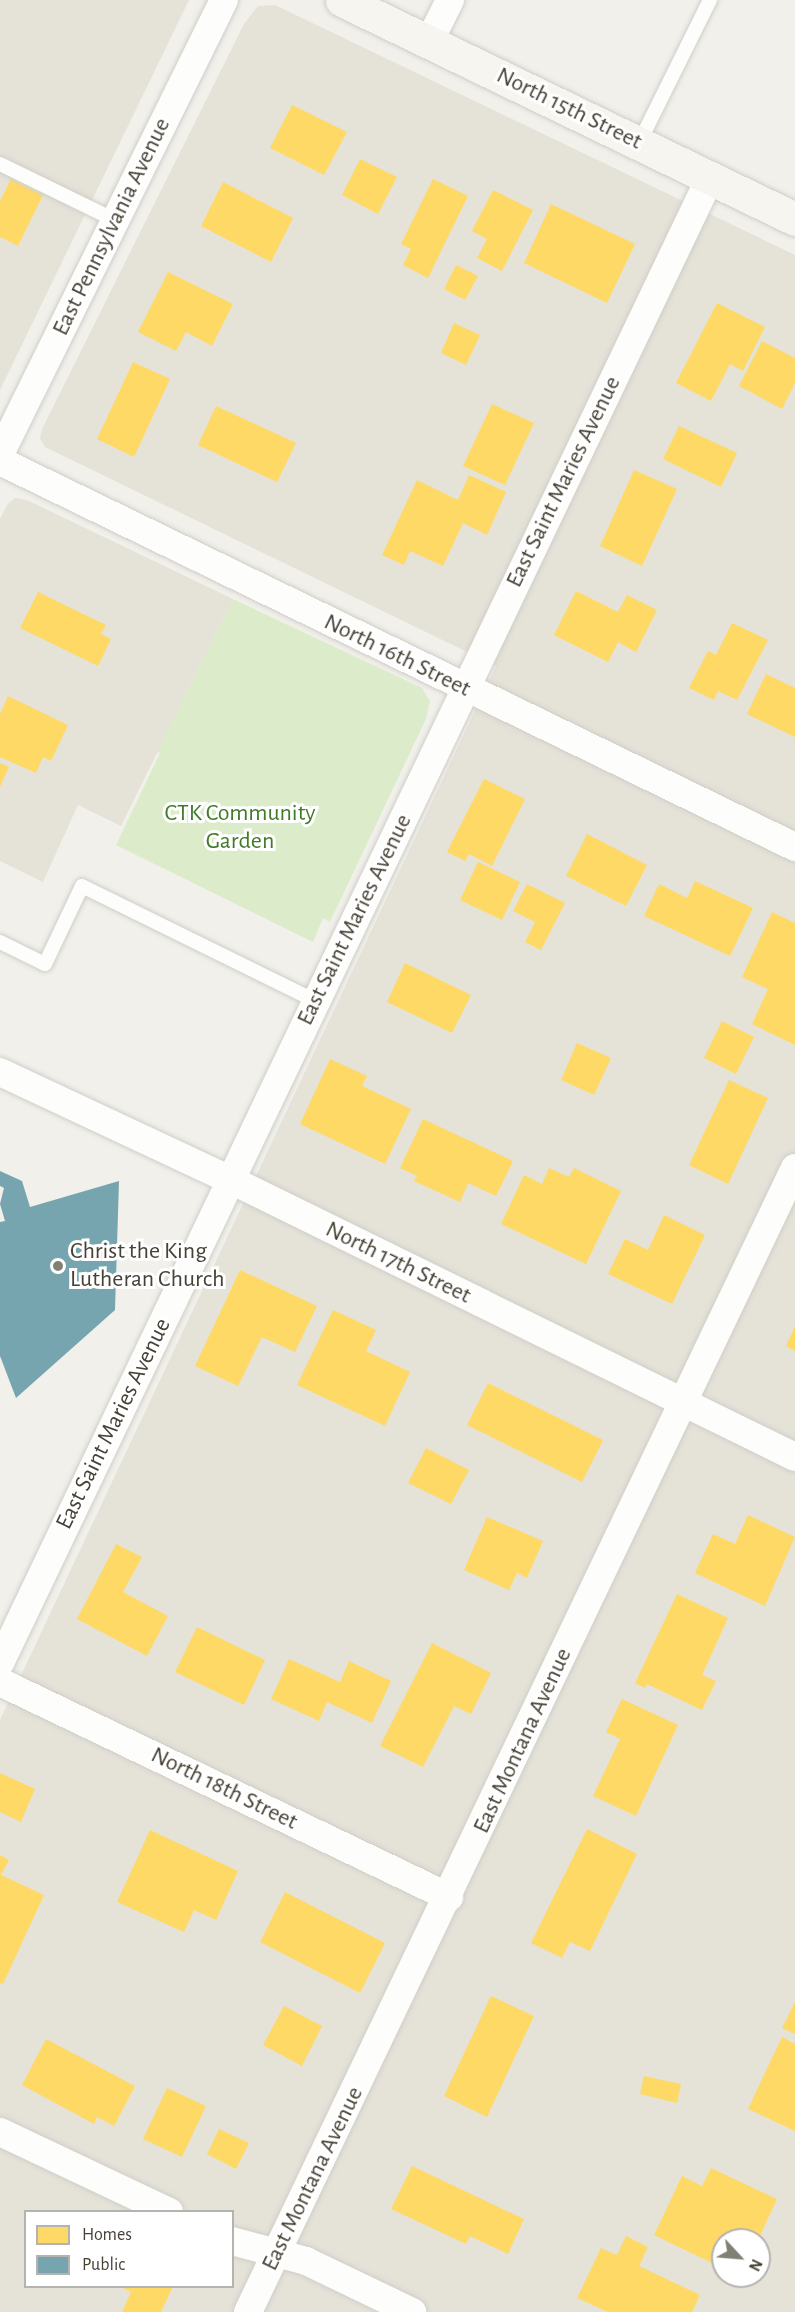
<!DOCTYPE html>
<html>
<head>
<meta charset="utf-8">
<style>
  body { margin:0 }
  #map { position:relative; width:795px; height:2312px; overflow:hidden; background:#f1f0eb; font-family:"Alegreya Sans",sans-serif }
  div>[style] { position:absolute }
  .residential>* { inset:0; background:#e5e2d8 }
  .green>* { inset:0; background:#dceccb }
  .homes>* { inset:0; background:#ffd966 }
  .public>* { inset:0; background:#76a5af }
  .roads { filter:drop-shadow(0 0 2px #cfcec8) drop-shadow(0 0 2px #cfcec8) }
  .service>* { height:14px; margin:-7px; padding:0 7px; transform-origin:7px; border-radius:7px; background:#fdfdfc }
  .minor>* { height:28px; margin:-14px; padding:0 14px; transform-origin:14px; border-radius:14px; background:#fdfdfc }
  .secondary>* { height:33px; margin:-16.5px; padding:0 16.5px; transform-origin:16.5px; border-radius:16.5px; background:#f7f5ef }
  .dots>* { width:16px; height:16px; translate:-50% -50%; box-sizing:border-box; border:3px solid #fff; border-radius:50% }
  span { translate:-50% -50%; white-space:nowrap; text-align:center; line-height:1.15; -webkit-text-stroke:6px #fff; paint-order:stroke }
  .street-label { font-size:24px; color:#474236 }
  .park-label { font-size:24px; color:#417a29 }
  .poi-label { font-size:24px; color:#474236 }
  .left { translate:0 -50%; text-align:left }
  .legend { position:absolute; left:24px; top:2210px; width:210px; height:78px; box-sizing:border-box; background:#fff; border:2px solid #b5b3af; margin:0; padding:8px 10px; list-style:none; font-size:18px; color:#474236 }
  .legend li { display:flex; align-items:center; gap:12px; height:30px }
  .legend b { width:30px; border:2px solid #b5b3af }
  .north { position:absolute; left:711px; top:2228px; width:60px; height:60px; box-sizing:border-box; background:#fff; border:2px solid #b5b3af; border-radius:50%; rotate:116deg; font-size:16px; font-weight:700; line-height:24px; text-align:center; color:#474236 }
  .north::after { content:''; display:block; margin:auto; width:21px; height:27px; background:#827f75; clip-path:polygon(50% 0,100% 100%,50% 72%,0 100%) }
</style>
</head>
<body>
<div id="map">
  <div class="residential">
    <div style="clip-path:polygon(0 0,189px 0,0 390px)"></div>
    <div style="clip-path:polygon(evenodd,275px 5px,795px 255px,795px 2312px,0 2312px,0 1720px,496px 666px,45px 447px,40px 438px,42px 429px,244px 24px,258px 6px,275px 5px,26px 2212px,232px 2212px,232px 2286px,26px 2286px,26px 2212px,275px 5px,723px 2240px,759px 2240px,759px 2276px,723px 2276px,723px 2240px)"></div>
    <div style="clip-path:polygon(15px 498px,27px 500px,233px 599px,121px 826px,78px 805px,43px 882px,0 861px,0 519px,7px 505px)"></div>
  </div>
  <div class="green">
    <div style="clip-path:polygon(233px 599px,422px 688px,430px 701px,426px 719px,330px 922px,323px 918px,313px 942px,116px 845px,160px 753px,157px 752px)"></div>
  </div>
  <div class="homes">
    <div style="clip-path:polygon(292px 105px,347px 132px,324px 175px,270px 148px)"></div>
    <div style="clip-path:polygon(360px 159px,397px 177px,378px 214px,342px 195px)"></div>
    <div style="clip-path:polygon(11px 179px,43px 195px,18px 246px,0 237px,0 201px)"></div>
    <div style="clip-path:polygon(433px 179px,468px 196px,428px 278px,403px 265px,411px 249px,401px 244px)"></div>
    <div style="clip-path:polygon(223px 182px,293px 218px,271px 262px,201px 226px)"></div>
    <div style="clip-path:polygon(493px 190px,533px 210px,502px 271px,477px 258px,487px 239px,472px 231px)"></div>
    <div style="clip-path:polygon(551px 204px,635px 244px,607px 303px,524px 263px)"></div>
    <div style="clip-path:polygon(456px 265px,478px 276px,465px 300px,444px 289px)"></div>
    <div style="clip-path:polygon(168px 272px,233px 304px,212px 346px,186px 332px,176px 351px,138px 332px)"></div>
    <div style="clip-path:polygon(717px 303px,765px 327px,743px 371px,730px 364px,711px 401px,676px 383px)"></div>
    <div style="clip-path:polygon(454px 323px,480px 335px,466px 365px,441px 353px)"></div>
    <div style="clip-path:polygon(762px 341px,795px 358px,795px 383px,782px 409px,739px 386px)"></div>
    <div style="clip-path:polygon(133px 362px,170px 379px,134px 457px,97px 439px)"></div>
    <div style="clip-path:polygon(492px 404px,534px 423px,505px 485px,463px 466px)"></div>
    <div style="clip-path:polygon(216px 406px,296px 443px,277px 482px,198px 445px)"></div>
    <div style="clip-path:polygon(679px 426px,737px 453px,721px 487px,663px 459px)"></div>
    <div style="clip-path:polygon(634px 470px,677px 489px,642px 566px,600px 546px)"></div>
    <div style="clip-path:polygon(469px 475px,506px 492px,487px 535px,463px 523px,443px 566px,410px 551px,404px 565px,382px 555px,417px 480px,458px 500px)"></div>
    <div style="clip-path:polygon(576px 591px,618px 612px,627px 595px,657px 610px,636px 652px,618px 642px,608px 662px,554px 635px)"></div>
    <div style="clip-path:polygon(38px 592px,106px 625px,101px 634px,111px 639px,98px 666px,20px 628px)"></div>
    <div style="clip-path:polygon(732px 623px,768px 640px,737px 700px,718px 691px,714px 700px,689px 688px,708px 651px,716px 655px)"></div>
    <div style="clip-path:polygon(766px 674px,795px 688px,795px 737px,747px 714px)"></div>
    <div style="clip-path:polygon(8px 696px,68px 725px,51px 761px,43px 757px,36px 773px,0 757px,0 714px)"></div>
    <div style="clip-path:polygon(0 763px,9px 767px,0 787px)"></div>
    <div style="clip-path:polygon(484px 779px,525px 799px,492px 866px,469px 854px,465px 861px,447px 852px)"></div>
    <div style="clip-path:polygon(587px 834px,647px 865px,626px 906px,566px 876px)"></div>
    <div style="clip-path:polygon(478px 862px,520px 882px,502px 920px,460px 900px)"></div>
    <div style="clip-path:polygon(695px 881px,753px 908px,730px 956px,644px 916px,659px 884px,687px 898px)"></div>
    <div style="clip-path:polygon(527px 884px,565px 903px,541px 950px,525px 942px,535px 922px,513px 911px)"></div>
    <div style="clip-path:polygon(772px 912px,795px 923px,795px 1045px,752px 1024px,768px 989px,742px 977px)"></div>
    <div style="clip-path:polygon(405px 963px,471px 995px,452px 1033px,387px 1002px)"></div>
    <div style="clip-path:polygon(722px 1021px,754px 1037px,736px 1074px,704px 1058px)"></div>
    <div style="clip-path:polygon(577px 1043px,611px 1058px,594px 1095px,561px 1080px)"></div>
    <div style="clip-path:polygon(330px 1059px,367px 1076px,362px 1086px,411px 1109px,385px 1164px,300px 1124px)"></div>
    <div style="clip-path:polygon(729px 1080px,768px 1098px,728px 1184px,689px 1165px)"></div>
    <div style="clip-path:polygon(423px 1119px,513px 1161px,496px 1196px,468px 1183px,460px 1202px,414px 1181px,417px 1176px,400px 1168px)"></div>
    <div style="clip-path:polygon(549px 1168px,569px 1177px,574px 1168px,621px 1191px,586px 1264px,501px 1224px,524px 1175px,542px 1184px)"></div>
    <div style="clip-path:polygon(664px 1215px,705px 1235px,672px 1304px,608px 1274px,625px 1239px,648px 1250px)"></div>
    <div style="clip-path:polygon(240px 1270px,317px 1306px,295px 1352px,262px 1337px,238px 1386px,195px 1366px)"></div>
    <div style="clip-path:polygon(333px 1310px,376px 1330px,366px 1351px,410px 1372px,385px 1426px,297px 1385px)"></div>
    <div style="clip-path:polygon(795px 1326px,795px 1351px,786px 1346px)"></div>
    <div style="clip-path:polygon(488px 1383px,603px 1440px,582px 1482px,467px 1425px)"></div>
    <div style="clip-path:polygon(426px 1448px,469px 1470px,451px 1504px,408px 1483px)"></div>
    <div style="clip-path:polygon(748px 1515px,795px 1537px,765px 1606px,695px 1573px,713px 1534px,735px 1544px)"></div>
    <div style="clip-path:polygon(487px 1517px,543px 1541px,527px 1578px,517px 1573px,509px 1590px,464px 1570px)"></div>
    <div style="clip-path:polygon(116px 1544px,142px 1557px,123px 1592px,168px 1616px,147px 1656px,77px 1619px)"></div>
    <div style="clip-path:polygon(677px 1594px,728px 1618px,702px 1675px,716px 1681px,702px 1710px,647px 1684px,645px 1688px,635px 1683px)"></div>
    <div style="clip-path:polygon(197px 1627px,265px 1660px,244px 1705px,175px 1672px)"></div>
    <div style="clip-path:polygon(432px 1643px,491px 1673px,471px 1714px,454px 1706px,423px 1767px,380px 1746px)"></div>
    <div style="clip-path:polygon(289px 1659px,340px 1682px,349px 1661px,391px 1681px,372px 1723px,327px 1702px,319px 1721px,271px 1699px)"></div>
    <div style="clip-path:polygon(622px 1699px,678px 1725px,636px 1816px,593px 1796px,620px 1739px,606px 1732px)"></div>
    <div style="clip-path:polygon(0 1773px,35px 1789px,21px 1822px,0 1812px)"></div>
    <div style="clip-path:polygon(587px 1829px,637px 1854px,590px 1951px,570px 1942px,562px 1958px,531px 1943px)"></div>
    <div style="clip-path:polygon(150px 1830px,238px 1871px,216px 1920px,194px 1910px,184px 1932px,117px 1902px)"></div>
    <div style="clip-path:polygon(0 1855px,9px 1860px,1px 1875px,44px 1895px,3px 1984px,0 1983px)"></div>
    <div style="clip-path:polygon(285px 1892px,385px 1943px,360px 1993px,260px 1942px)"></div>
    <div style="clip-path:polygon(491px 1996px,534px 2016px,487px 2117px,444px 2096px)"></div>
    <div style="clip-path:polygon(795px 2002px,795px 2034px,782px 2028px)"></div>
    <div style="clip-path:polygon(284px 2006px,322px 2026px,302px 2066px,263px 2045px)"></div>
    <div style="clip-path:polygon(782px 2037px,795px 2044px,795px 2131px,748px 2109px)"></div>
    <div style="clip-path:polygon(46px 2039px,135px 2086px,114px 2126px,97px 2117px,94px 2124px,22px 2085px)"></div>
    <div style="clip-path:polygon(644px 2076px,681px 2084px,677px 2103px,640px 2094px)"></div>
    <div style="clip-path:polygon(167px 2088px,206px 2106px,182px 2157px,143px 2139px)"></div>
    <div style="clip-path:polygon(219px 2129px,249px 2143px,236px 2169px,207px 2154px)"></div>
    <div style="clip-path:polygon(412px 2166px,524px 2219px,508px 2254px,470px 2236px,466px 2244px,391px 2209px)"></div>
    <div style="clip-path:polygon(711px 2168px,777px 2199px,758px 2240px,749px 2240px,730px 2231px,714px 2264px,654px 2235px,682px 2176px,702px 2186px)"></div>
    <div style="clip-path:polygon(626px 2236px,648px 2247px,639px 2266px,700px 2295px,692px 2312px,608px 2312px,577px 2298px,601px 2248px,617px 2255px)"></div>
    <div style="clip-path:polygon(119px 2286px,173px 2286px,161px 2312px,122px 2312px,131px 2292px)"></div>
  </div>
  <div class="public">
    <div style="clip-path:polygon(0 1171px,22px 1181px,30px 1207px,119px 1181px,115px 1310px,16px 1398px,0 1356px,0 1222px,5px 1221px,0 1204px,4px 1188px,0 1186px)"></div>
  </div>
  <div class="roads">
    <div class="service">
      <div style="left:639px;top:143px;width:160px;rotate:-63.6deg"></div>
      <div style="left:0;top:164px;width:128px;rotate:26deg"></div>
      <div style="left:0;top:942px;width:50px;rotate:26.1deg"></div>
      <div style="left:45px;top:964px;width:86px;rotate:-64.6deg"></div>
      <div style="left:82px;top:886px;width:261px;rotate:26.2deg"></div>
    </div>
    <div class="minor">
      <div style="left:429px;top:42px;width:47px;rotate:-63.4deg"></div>
      <div style="left:0;top:454px;width:506px;rotate:-63.74deg"></div>
      <div style="left:0;top:461px;width:884px;rotate:25.9deg"></div>
      <div style="left:0;top:1072px;width:255px;rotate:25.1deg"></div>
      <div style="left:231px;top:1180px;width:628px;rotate:26.16deg"></div>
      <div style="left:0;top:1663px;width:1646px;rotate:-64.45deg"></div>
      <div style="left:0;top:1682px;width:498px;rotate:25.6deg"></div>
      <div style="left:0;top:2132px;width:187px;rotate:25.3deg"></div>
      <div style="left:232px;top:2241px;width:77px;rotate:15.1deg"></div>
      <div style="left:306px;top:2261px;width:118px;rotate:25.7deg"></div>
      <div style="left:248px;top:2312px;width:1268px;rotate:-64.45deg"></div>
    </div>
    <div class="secondary">
      <div style="left:342px;top:0;width:503px;rotate:25.8deg"></div>
    </div>
  </div>
  <div class="dots">
    <div style="left:58px;top:1266px;background:#827f75"></div>
  </div>
  <div class="street-label">
    <span style="left:569px;top:109px;rotate:26deg">North 15th Street</span>
    <span style="left:112px;top:227px;rotate:-64deg">East Pennsylvania Avenue</span>
    <span style="left:564px;top:482px;rotate:-64deg">East Saint Maries Avenue</span>
    <span style="left:397px;top:656px;rotate:26deg">North 16th Street</span>
    <span style="left:355px;top:920px;rotate:-64deg">East Saint Maries Avenue</span>
    <span style="left:398px;top:1263px;rotate:26deg">North 17th Street</span>
    <span style="left:114px;top:1424px;rotate:-64deg">East Saint Maries Avenue</span>
    <span style="left:523px;top:1741px;rotate:-65deg">East Montana Avenue</span>
    <span style="left:224px;top:1789px;rotate:26deg">North 18th Street</span>
    <span style="left:313px;top:2179px;rotate:-64deg">East Montana Avenue</span>
  </div>
  <div class="park-label">
    <span style="left:240px;top:828px">CTK Community<br>Garden</span>
  </div>
  <div class="poi-label">
    <span class="left" style="left:70px;top:1266px">Christ the King<br>Lutheran Church</span>
  </div>
  <ul class="legend">
  <li><b style="height:16px;background:#ffd966"></b>Homes</li>
  <li><b style="height:16px;background:#76a5af"></b>Public</li>
  </ul>
  <div class="north">N</div>
</div>
</body>
</html>
